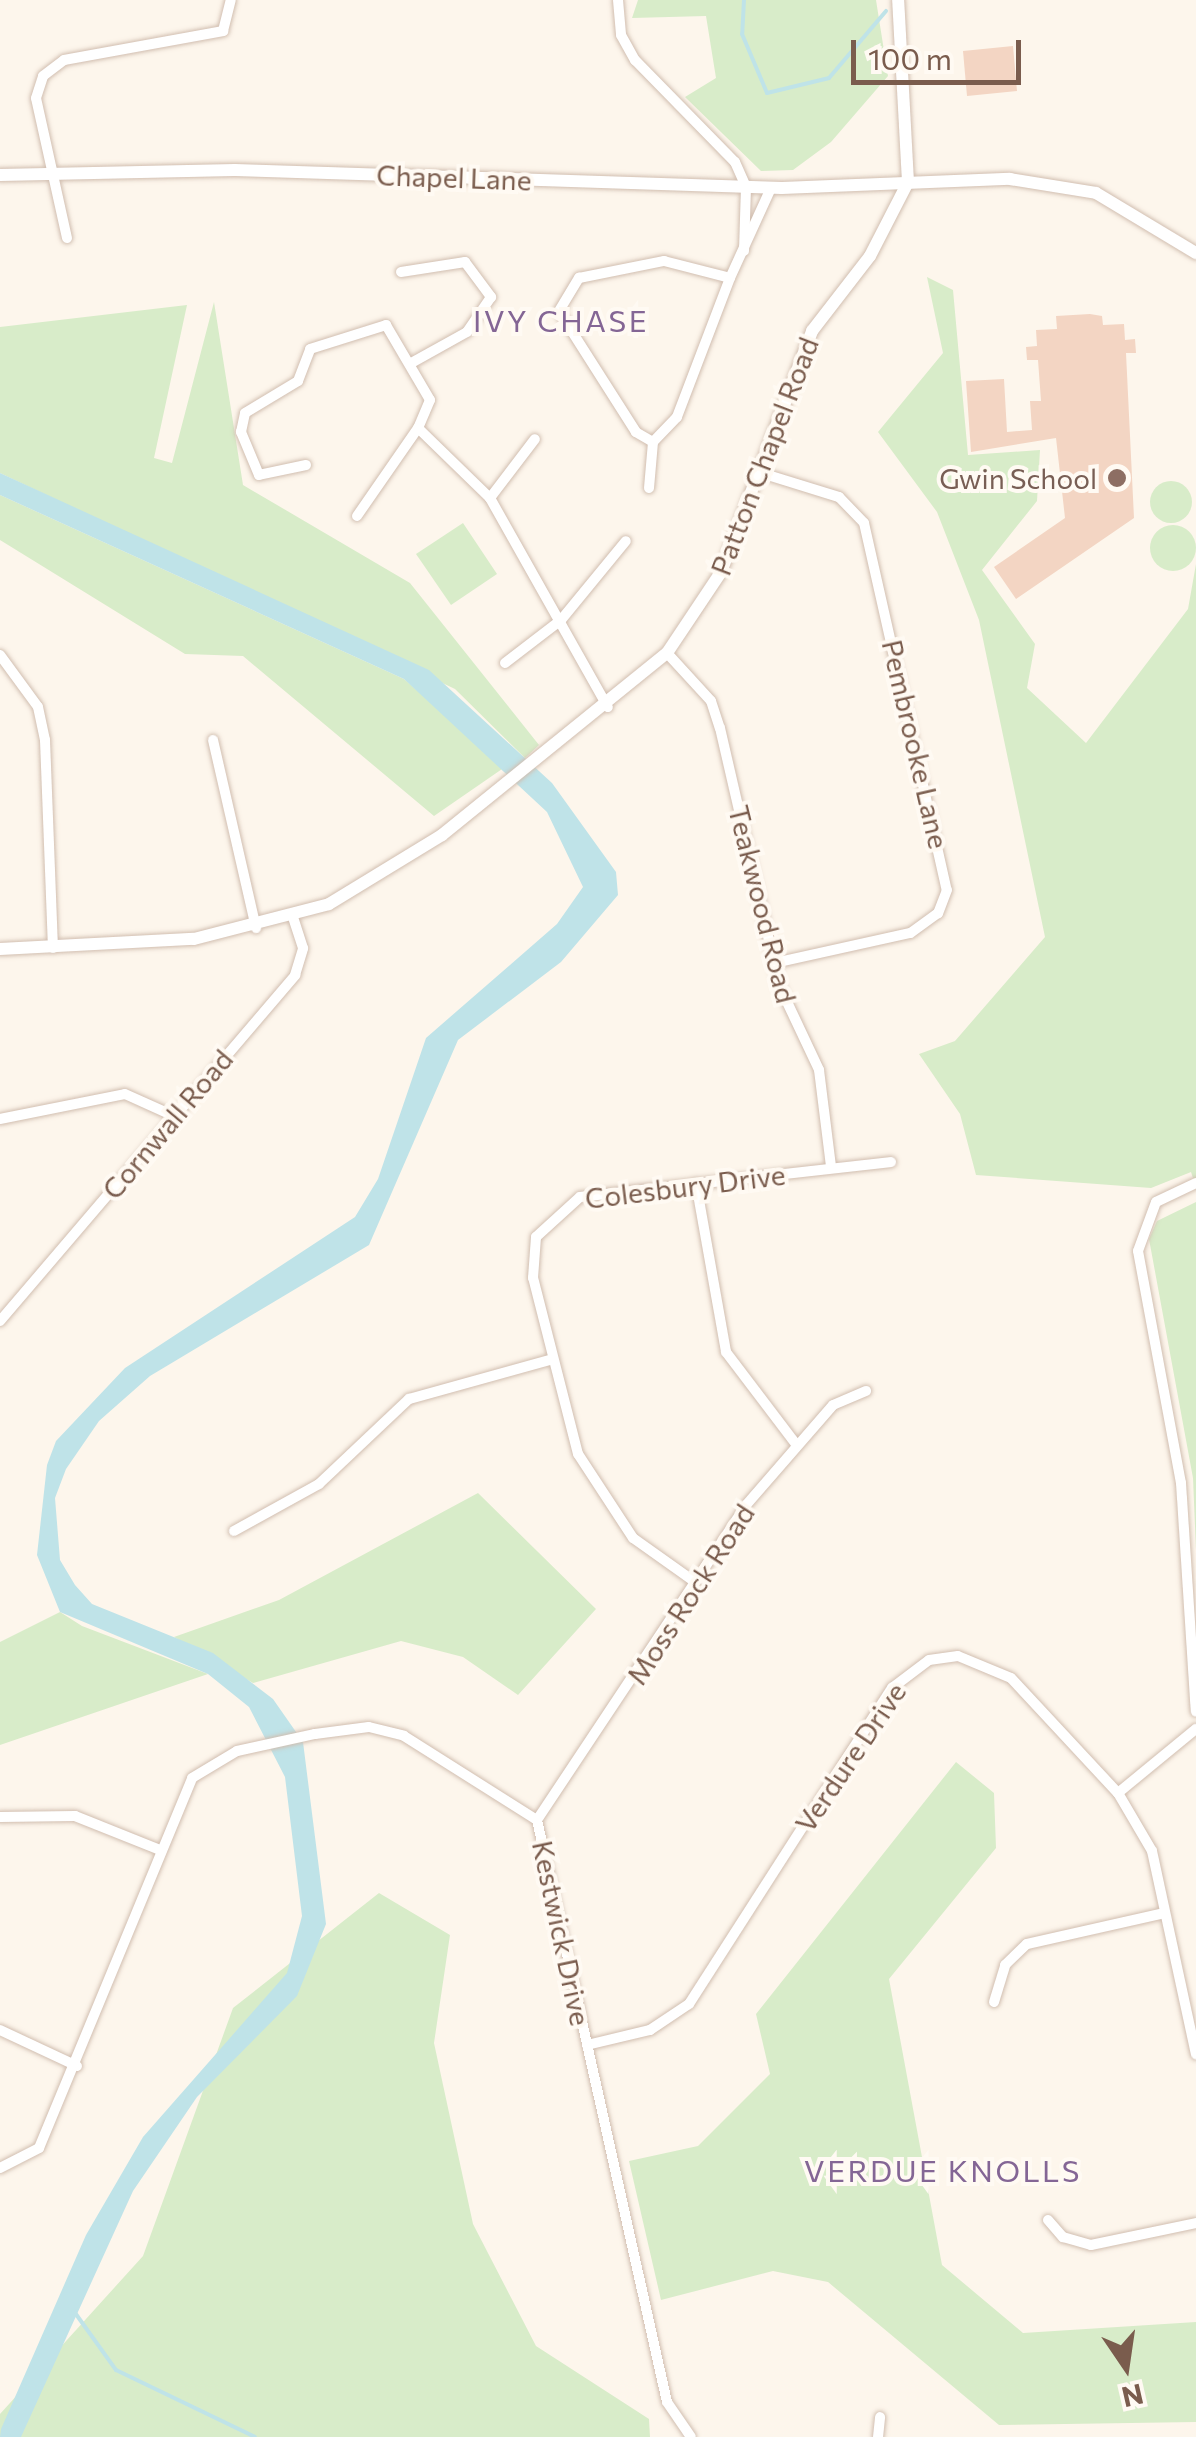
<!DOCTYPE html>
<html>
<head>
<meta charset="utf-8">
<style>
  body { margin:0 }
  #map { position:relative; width:1196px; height:2437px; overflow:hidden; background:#fdf6ec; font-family:Commissioner,sans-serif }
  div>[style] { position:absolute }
  .green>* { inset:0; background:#d8ecc9 }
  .round { border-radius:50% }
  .water>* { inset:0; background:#bfe3e8 }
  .stream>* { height:4px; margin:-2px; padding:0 2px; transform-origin:2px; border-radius:2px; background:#bfe3e8 }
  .building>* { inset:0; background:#f3d5c3 }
  .roads { filter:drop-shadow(0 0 2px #d1beb0) drop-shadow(0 0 2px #d1beb0) }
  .minor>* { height:10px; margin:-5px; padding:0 5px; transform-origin:5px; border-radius:5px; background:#fff }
  .tertiary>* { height:12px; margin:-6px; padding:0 6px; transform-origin:6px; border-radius:6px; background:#fff }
  .dots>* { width:28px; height:28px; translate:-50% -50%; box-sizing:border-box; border:5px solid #fffaf3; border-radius:50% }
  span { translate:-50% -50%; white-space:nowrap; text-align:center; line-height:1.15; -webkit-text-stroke:8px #fffaf3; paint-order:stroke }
  .street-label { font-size:28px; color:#7a5c4d }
  .education-label { font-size:28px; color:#785e54 }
  .right { translate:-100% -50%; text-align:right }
  .neighbourhood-label { font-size:30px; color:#846695; letter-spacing:2.5px }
  .north { position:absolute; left:1076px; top:2317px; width:100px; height:100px; -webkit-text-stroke:8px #fffaf3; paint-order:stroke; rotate:167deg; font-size:28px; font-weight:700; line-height:40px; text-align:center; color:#7a5c4d }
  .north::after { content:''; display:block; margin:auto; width:35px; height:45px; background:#7a5c4d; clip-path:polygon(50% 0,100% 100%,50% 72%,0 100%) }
  .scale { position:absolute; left:851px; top:40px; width:170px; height:45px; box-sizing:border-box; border:5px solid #7a5c4d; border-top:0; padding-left:12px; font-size:30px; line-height:35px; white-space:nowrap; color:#7a5c4d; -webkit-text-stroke:8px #fffaf3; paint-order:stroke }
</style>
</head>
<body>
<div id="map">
  <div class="green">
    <div style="clip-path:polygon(638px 0,876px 0,888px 76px,831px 142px,793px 170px,761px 171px,685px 97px,716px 78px,706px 16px,632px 18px)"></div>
    <div style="clip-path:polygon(927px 277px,953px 290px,968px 455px,1040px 450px,1037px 501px,982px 570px,1035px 644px,1027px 688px,1086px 743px,1188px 609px,1196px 564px,1196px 1187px,1191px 1172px,1151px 1188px,976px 1175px,960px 1114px,919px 1054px,955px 1041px,1045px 937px,979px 620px,937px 512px,878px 432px,943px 353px)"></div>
    <div style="clip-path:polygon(214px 302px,243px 485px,410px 583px,539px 745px,525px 758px,455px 689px,0 473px,0 327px,187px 305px,154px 458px,172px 463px)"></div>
    <div class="round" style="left:1150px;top:481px;width:42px;height:42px"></div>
    <div style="clip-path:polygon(0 495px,404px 679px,505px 767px,434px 816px,243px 656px,185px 654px,0 540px)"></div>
    <div style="clip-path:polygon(463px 523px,497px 574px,451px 605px,416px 554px)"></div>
    <div class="round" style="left:1150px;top:525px;width:46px;height:46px"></div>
    <div style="clip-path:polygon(1196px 1202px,1196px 1550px,1193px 1478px,1149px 1239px,1157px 1221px)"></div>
    <div style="clip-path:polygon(478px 1493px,596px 1609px,518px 1695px,463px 1657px,401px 1641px,253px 1683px,174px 1637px,279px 1600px)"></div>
    <div style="clip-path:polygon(60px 1612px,82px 1626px,208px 1674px,0 1745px,0 1642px)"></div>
    <div style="clip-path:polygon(956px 1762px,994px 1793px,996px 1848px,889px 1979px,942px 2265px,1023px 2333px,1196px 2322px,1196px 2422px,999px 2425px,828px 2282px,773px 2271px,661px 2300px,629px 2161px,698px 2146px,770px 2074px,756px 2014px)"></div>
    <div style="clip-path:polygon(379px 1893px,450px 1935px,434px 2043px,473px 2224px,536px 2346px,649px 2419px,650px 2437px,0 2437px,0 2414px,143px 2256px,233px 2008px)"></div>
  </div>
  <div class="water">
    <div style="clip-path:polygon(0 473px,429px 670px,552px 783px,616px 872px,618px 895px,561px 962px,458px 1040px,369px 1245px,150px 1376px,99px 1421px,66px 1469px,55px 1498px,60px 1560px,75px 1585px,92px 1604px,213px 1653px,273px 1699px,303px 1742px,326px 1924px,297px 1996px,197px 2097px,133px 2191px,21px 2437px,0 2437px,1px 2429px,86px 2235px,143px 2137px,287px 1973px,302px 1916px,285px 1777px,249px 1707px,208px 1674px,60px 1612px,37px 1555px,47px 1465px,56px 1441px,125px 1368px,355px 1217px,378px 1179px,426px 1038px,557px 924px,583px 887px,547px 812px,404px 679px,0 495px)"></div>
  </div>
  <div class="stream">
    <div style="left:744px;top:0;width:34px;rotate:93deg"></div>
    <div style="left:742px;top:34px;width:64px;rotate:67deg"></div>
    <div style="left:767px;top:93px;width:64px;rotate:-13.6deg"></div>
    <div style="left:829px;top:78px;width:88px;rotate:-49.6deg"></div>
    <div style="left:73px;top:2310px;width:74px;rotate:54.4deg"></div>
    <div style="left:116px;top:2370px;width:154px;rotate:25.7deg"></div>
  </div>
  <div class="building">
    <div style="clip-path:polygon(1013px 46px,1017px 91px,967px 96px,963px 51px)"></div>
    <div style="clip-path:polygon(1090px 314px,1102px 316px,1103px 325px,1124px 324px,1125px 340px,1135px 339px,1136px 353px,1126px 353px,1134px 518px,1016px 599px,994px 567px,1065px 518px,1056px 438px,971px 452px,966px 381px,1004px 379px,1007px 432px,1032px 430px,1030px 401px,1041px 401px,1038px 360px,1027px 360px,1026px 347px,1037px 346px,1036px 330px,1057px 329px,1056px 316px)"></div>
  </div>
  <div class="roads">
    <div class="minor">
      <div style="left:618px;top:0;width:35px;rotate:85deg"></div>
      <div style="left:621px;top:35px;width:29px;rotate:61deg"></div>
      <div style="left:635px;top:60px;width:143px;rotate:45.6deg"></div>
      <div style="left:735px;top:162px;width:27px;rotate:66deg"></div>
      <div style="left:746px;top:187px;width:64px;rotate:91.8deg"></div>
      <div style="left:67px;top:238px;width:143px;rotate:-102.5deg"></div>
      <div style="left:36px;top:98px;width:23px;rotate:-72deg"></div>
      <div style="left:43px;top:76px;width:26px;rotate:-37deg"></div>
      <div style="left:64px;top:60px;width:162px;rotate:-10.3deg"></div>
      <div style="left:223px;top:31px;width:32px;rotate:-76deg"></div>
      <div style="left:664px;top:261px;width:68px;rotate:14.4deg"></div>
      <div style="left:730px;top:278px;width:149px;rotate:110.9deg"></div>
      <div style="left:677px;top:417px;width:35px;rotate:134deg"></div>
      <div style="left:653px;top:442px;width:20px;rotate:-150deg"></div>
      <div style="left:636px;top:432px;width:143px;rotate:-122.5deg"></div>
      <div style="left:559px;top:311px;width:39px;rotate:-59deg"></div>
      <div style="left:579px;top:278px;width:87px;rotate:-11.3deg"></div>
      <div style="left:401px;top:272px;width:65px;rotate:-8.9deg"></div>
      <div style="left:465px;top:262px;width:44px;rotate:53.4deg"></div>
      <div style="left:491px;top:297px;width:42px;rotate:124.4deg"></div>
      <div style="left:467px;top:332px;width:62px;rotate:150.9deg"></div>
      <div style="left:730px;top:278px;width:99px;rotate:-65.5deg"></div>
      <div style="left:306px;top:465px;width:48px;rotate:168deg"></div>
      <div style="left:259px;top:475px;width:47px;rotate:-112.7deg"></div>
      <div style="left:241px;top:432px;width:19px;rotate:-78deg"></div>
      <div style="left:245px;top:413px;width:62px;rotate:-31.1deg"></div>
      <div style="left:298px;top:381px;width:34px;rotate:-69deg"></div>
      <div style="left:310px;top:349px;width:80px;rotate:-17.5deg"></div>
      <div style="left:386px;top:325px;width:87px;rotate:59.6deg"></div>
      <div style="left:430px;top:400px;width:30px;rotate:113deg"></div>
      <div style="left:418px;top:428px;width:100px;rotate:44.2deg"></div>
      <div style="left:490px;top:498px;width:240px;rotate:60.6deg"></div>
      <div style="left:758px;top:472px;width:85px;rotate:17.2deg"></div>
      <div style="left:839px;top:497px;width:36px;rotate:46deg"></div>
      <div style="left:864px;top:523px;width:376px;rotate:77.3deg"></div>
      <div style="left:947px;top:890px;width:25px;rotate:111deg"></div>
      <div style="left:938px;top:913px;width:34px;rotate:144deg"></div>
      <div style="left:910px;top:933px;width:138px;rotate:167.5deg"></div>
      <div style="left:649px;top:488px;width:46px;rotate:-85deg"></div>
      <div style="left:490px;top:498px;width:74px;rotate:-52.7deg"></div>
      <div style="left:357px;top:516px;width:107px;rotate:-55.3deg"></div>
      <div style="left:667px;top:653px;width:65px;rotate:47.5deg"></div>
      <div style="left:711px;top:701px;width:28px;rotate:72deg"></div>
      <div style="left:720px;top:728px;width:266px;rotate:77deg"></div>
      <div style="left:780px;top:987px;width:92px;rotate:64.8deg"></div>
      <div style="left:819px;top:1070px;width:98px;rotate:82.9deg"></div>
      <div style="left:0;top:655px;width:64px;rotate:53.8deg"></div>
      <div style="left:38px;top:707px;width:34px;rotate:78deg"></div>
      <div style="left:45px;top:740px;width:208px;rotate:87.8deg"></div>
      <div style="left:505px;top:663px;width:71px;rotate:-37.5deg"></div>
      <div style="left:561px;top:620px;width:102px;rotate:-50.6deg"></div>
      <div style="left:213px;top:740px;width:193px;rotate:77.1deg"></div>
      <div style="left:0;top:1119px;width:127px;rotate:-11.3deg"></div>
      <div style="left:125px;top:1094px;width:54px;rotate:24.2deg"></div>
      <div style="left:696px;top:1183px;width:172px;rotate:79.9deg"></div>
      <div style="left:726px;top:1352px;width:114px;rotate:52.8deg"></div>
      <div style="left:1196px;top:1183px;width:44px;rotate:154.6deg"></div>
      <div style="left:1156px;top:1202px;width:52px;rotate:110.2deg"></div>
      <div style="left:1138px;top:1251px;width:236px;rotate:79.5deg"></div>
      <div style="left:1181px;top:1483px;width:229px;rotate:86.3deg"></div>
      <div style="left:0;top:1321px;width:455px;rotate:-49.5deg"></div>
      <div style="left:295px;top:975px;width:28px;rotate:-73deg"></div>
      <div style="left:303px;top:948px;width:33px;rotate:-108deg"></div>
      <div style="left:234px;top:1531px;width:97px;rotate:-28.9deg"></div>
      <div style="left:319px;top:1484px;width:124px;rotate:-43.4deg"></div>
      <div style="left:409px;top:1399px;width:146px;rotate:-15.5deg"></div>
      <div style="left:695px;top:1582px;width:76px;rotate:-144.6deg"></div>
      <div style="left:633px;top:1538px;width:100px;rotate:-123.2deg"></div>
      <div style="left:578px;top:1454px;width:182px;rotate:-104.3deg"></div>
      <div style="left:533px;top:1278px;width:41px;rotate:-85.8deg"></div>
      <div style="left:536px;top:1237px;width:59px;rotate:-42.3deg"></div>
      <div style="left:580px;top:1197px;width:313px;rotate:-6.4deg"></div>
      <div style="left:1118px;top:1793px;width:101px;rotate:-39.4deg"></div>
      <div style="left:0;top:1817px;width:75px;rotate:-0.8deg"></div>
      <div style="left:75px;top:1816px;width:92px;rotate:21.8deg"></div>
      <div style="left:537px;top:1820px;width:379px;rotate:-56.4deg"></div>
      <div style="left:747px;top:1504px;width:131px;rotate:-49deg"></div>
      <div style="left:833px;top:1405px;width:36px;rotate:-23deg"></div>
      <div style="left:994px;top:2002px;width:39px;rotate:-73deg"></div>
      <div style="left:1005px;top:1965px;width:30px;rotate:-44deg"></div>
      <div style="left:1027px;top:1944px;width:141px;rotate:-12.7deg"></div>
      <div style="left:0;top:2030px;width:85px;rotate:25.1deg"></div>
      <div style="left:587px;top:2045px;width:65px;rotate:-13.4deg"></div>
      <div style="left:650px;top:2030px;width:47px;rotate:-33.7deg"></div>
      <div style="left:689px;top:2004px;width:376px;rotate:-57.3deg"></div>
      <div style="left:892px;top:1688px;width:46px;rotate:-37.1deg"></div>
      <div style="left:929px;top:1660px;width:29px;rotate:-8deg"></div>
      <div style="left:958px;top:1656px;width:57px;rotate:22.5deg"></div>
      <div style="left:1011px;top:1678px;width:157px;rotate:47.1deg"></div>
      <div style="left:1118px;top:1793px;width:67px;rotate:59.6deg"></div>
      <div style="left:1152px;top:1851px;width:208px;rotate:77.8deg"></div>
      <div style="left:0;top:2168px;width:44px;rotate:-27.1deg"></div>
      <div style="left:39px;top:2148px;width:400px;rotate:-67.5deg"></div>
      <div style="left:192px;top:1778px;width:52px;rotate:-31deg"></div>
      <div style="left:237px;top:1751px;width:80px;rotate:-12.3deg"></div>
      <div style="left:315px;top:1734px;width:54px;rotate:-7.4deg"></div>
      <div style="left:369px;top:1727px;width:36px;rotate:14deg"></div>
      <div style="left:404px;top:1736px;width:157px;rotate:32.3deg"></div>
      <div style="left:537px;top:1820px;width:596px;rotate:77.41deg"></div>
      <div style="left:667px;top:2402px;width:42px;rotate:55.6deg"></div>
      <div style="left:1048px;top:2220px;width:23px;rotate:49deg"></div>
      <div style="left:1063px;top:2237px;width:29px;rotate:16deg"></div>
      <div style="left:1091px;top:2245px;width:107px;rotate:-11.8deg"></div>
      <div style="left:878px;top:2437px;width:20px;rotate:-84deg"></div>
    </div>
    <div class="tertiary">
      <div style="left:0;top:175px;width:235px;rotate:-1.2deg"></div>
      <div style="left:235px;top:170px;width:547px;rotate:1.88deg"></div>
      <div style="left:782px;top:188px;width:228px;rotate:-2.3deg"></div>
      <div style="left:1010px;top:179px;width:87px;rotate:9.2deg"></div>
      <div style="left:1096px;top:193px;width:117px;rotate:31deg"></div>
      <div style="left:0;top:949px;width:194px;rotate:-3deg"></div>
      <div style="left:194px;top:939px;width:139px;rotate:-14.5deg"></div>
      <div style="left:329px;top:904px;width:132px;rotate:-31.4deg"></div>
      <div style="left:442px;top:835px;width:289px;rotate:-39deg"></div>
      <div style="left:667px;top:653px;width:97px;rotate:-56.3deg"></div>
      <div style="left:721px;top:572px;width:258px;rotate:-69.3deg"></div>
      <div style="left:812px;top:331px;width:95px;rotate:-52.3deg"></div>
      <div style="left:870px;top:256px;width:83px;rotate:-62.8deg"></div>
      <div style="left:908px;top:182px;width:182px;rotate:-93.1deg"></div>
    </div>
  </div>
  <div class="dots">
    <div style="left:1117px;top:478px;background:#8d6e63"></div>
  </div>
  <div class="street-label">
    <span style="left:454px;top:177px;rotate:2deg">Chapel Lane</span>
    <span style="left:764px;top:456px;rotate:-69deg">Patton Chapel Road</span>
    <span style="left:916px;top:744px;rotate:77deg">Pembrooke Lane</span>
    <span style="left:763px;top:904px;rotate:76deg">Teakwood Road</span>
    <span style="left:167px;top:1124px;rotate:-50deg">Cornwall Road</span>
    <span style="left:685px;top:1186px;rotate:-7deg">Colesbury Drive</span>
    <span style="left:690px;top:1594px;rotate:-57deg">Moss Rock Road</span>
    <span style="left:850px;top:1757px;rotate:-56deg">Verdure Drive</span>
    <span style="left:562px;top:1933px;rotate:78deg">Kestwick Drive</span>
  </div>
  <div class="education-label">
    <span class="right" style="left:1097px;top:478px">Gwin School</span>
  </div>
  <div class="neighbourhood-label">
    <span style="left:561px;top:320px">IVY CHASE</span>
    <span style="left:943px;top:2170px">VERDUE KNOLLS</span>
  </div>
  <div class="north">N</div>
  <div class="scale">100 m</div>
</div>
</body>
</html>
